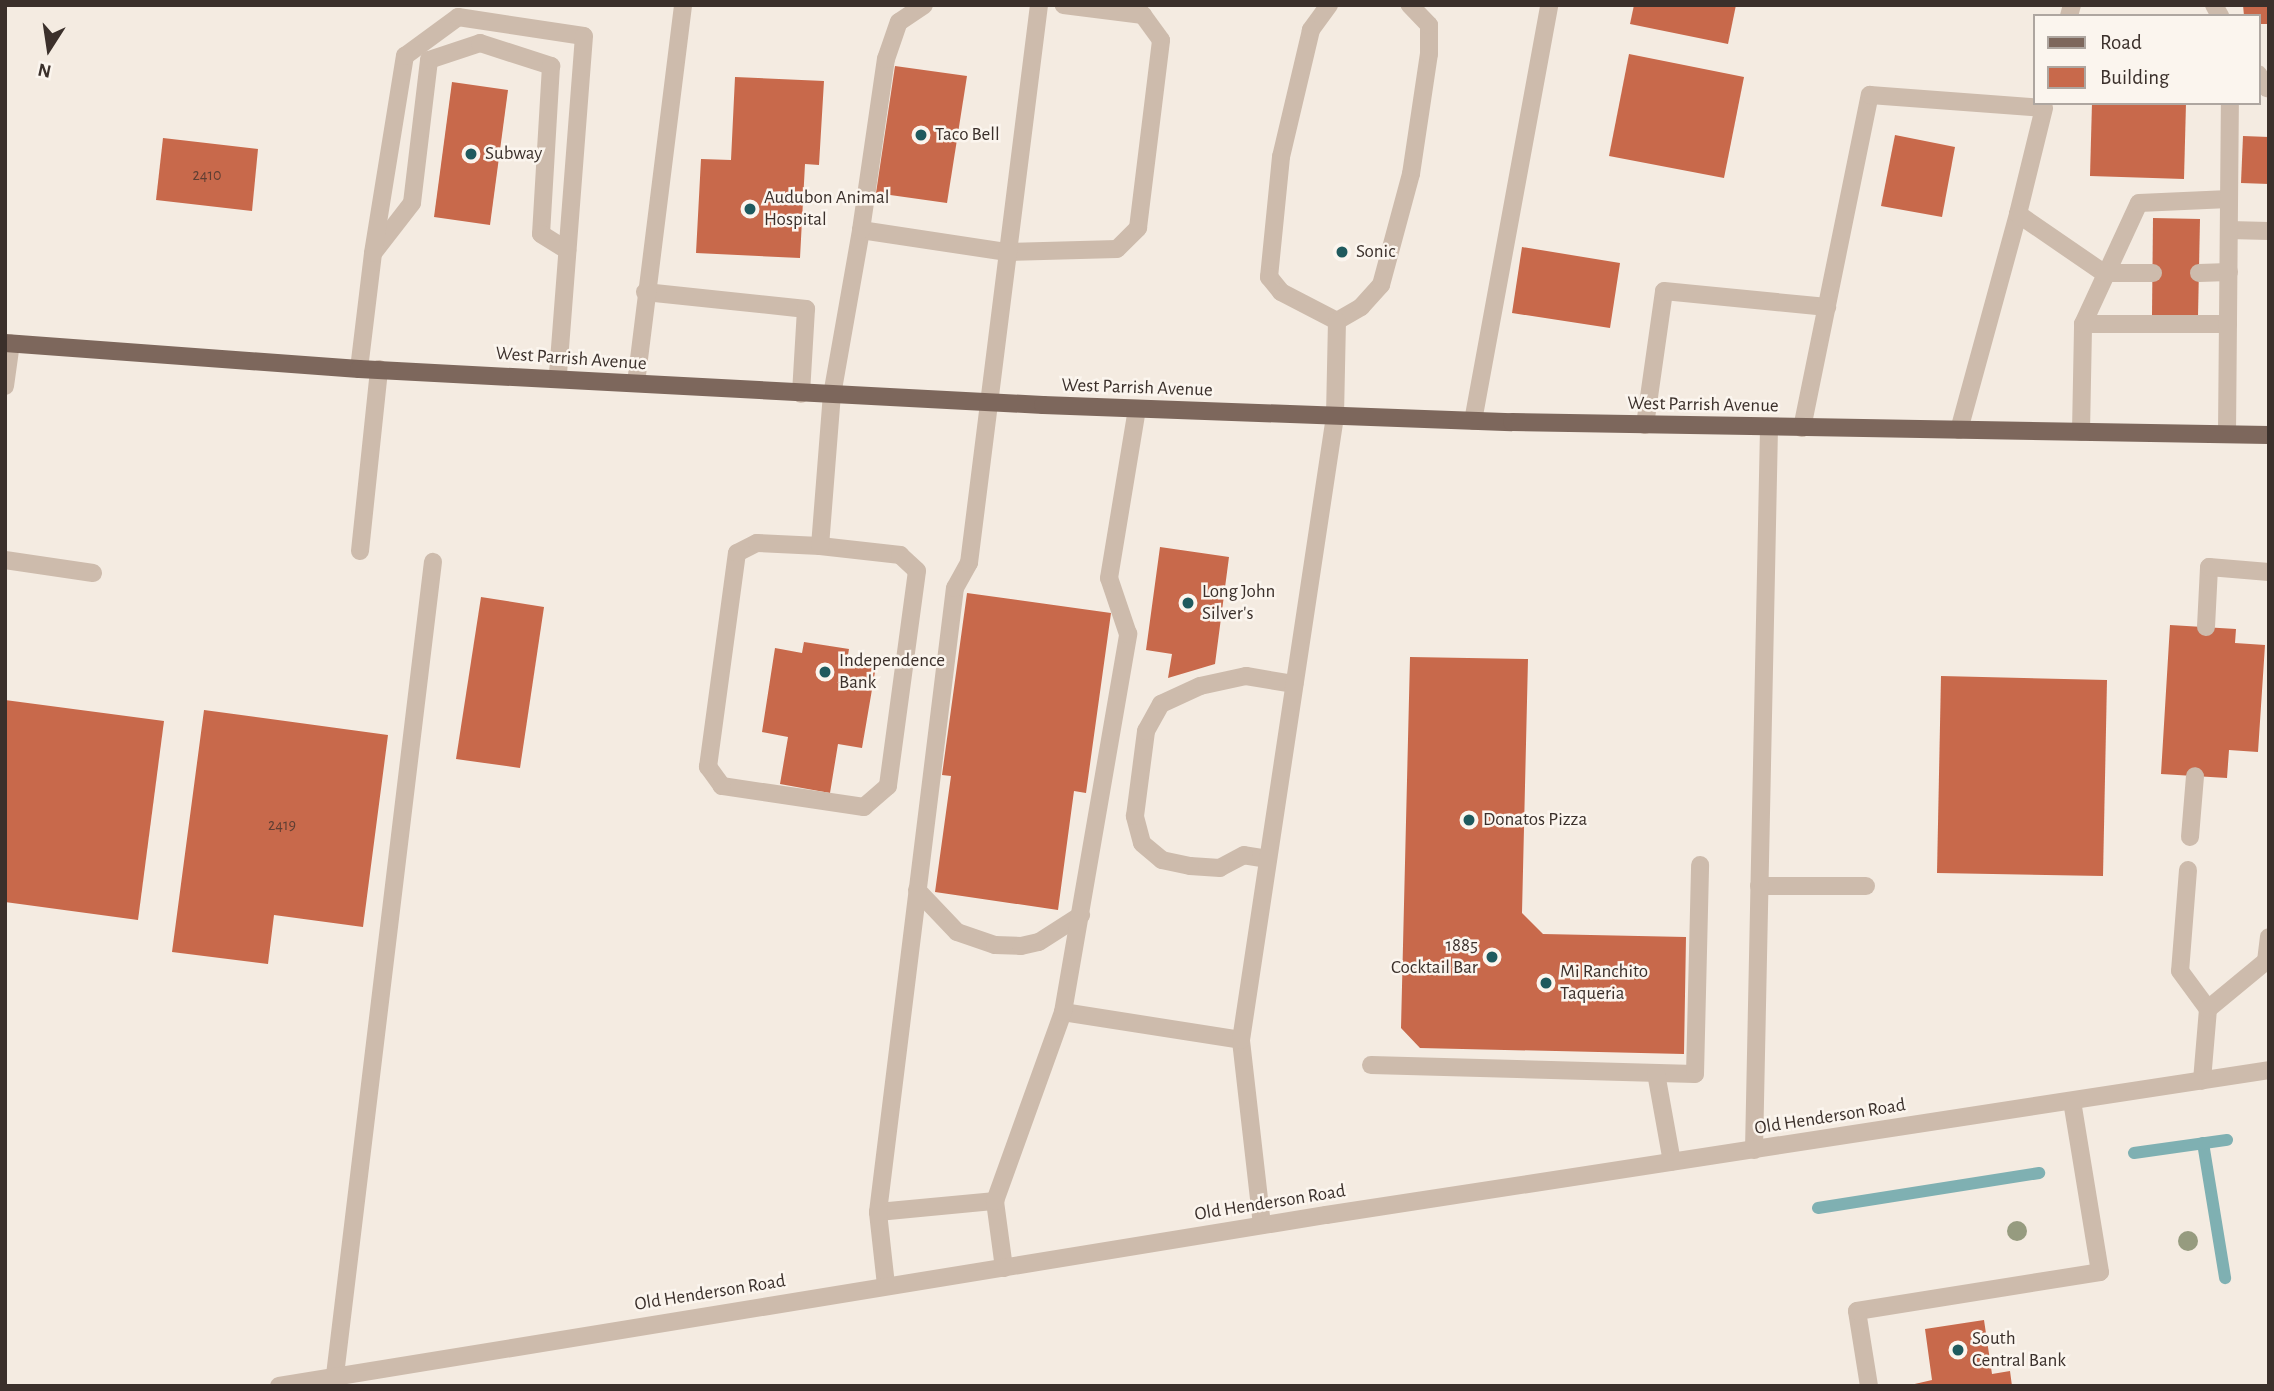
<!DOCTYPE html>
<html>
<head>
<meta charset="utf-8">
<style>
  body { margin:0 }
  #map { position:relative; width:2274px; height:1391px; overflow:hidden; background:#f4ebe1; font-family:"Alegreya Sans",sans-serif }
  div>[style] { position:absolute }
  .stream>* { height:12px; margin:-6px; padding:0 6px; transform-origin:6px; border-radius:6px; background:#7fb0b2 }
  .building>* { inset:0; background:#c8694b }
  .lane>* { height:18px; margin:-9px; padding:0 9px; transform-origin:9px; border-radius:9px; background:#cdbbac }
  .street>* { height:18px; margin:-9px; padding:0 9px; transform-origin:9px; border-radius:9px; background:#cdbbac }
  .primary>* { height:18px; margin:-9px; padding:0 9px; transform-origin:9px; border-radius:9px; background:#7d675c }
  .trees>* { width:20px; height:20px; margin:-10px; border-radius:50%; background:#969b7f }
  .dots>* { width:19px; height:19px; translate:-50% -50%; box-sizing:border-box; border:4px solid #fbf5ee; border-radius:50% }
  span { translate:-50% -50%; white-space:nowrap; text-align:center; line-height:1.15; -webkit-text-stroke:5px #fbf5ee; paint-order:stroke }
  .number-label { font-size:16px; color:#5e3e33 }
  .number-label span { -webkit-text-stroke-width:0 }
  .poi-label { font-size:19px; color:#3b302b }
  .left { translate:0 -50%; text-align:left }
  .right { translate:-100% -50%; text-align:right }
  .street-label { font-size:19px; color:#3b302b }
  .frame { position:absolute; inset:0; border:7px solid #3b302b; pointer-events:none }
  .legend { position:absolute; left:2033px; top:14px; width:228px; height:91px; box-sizing:border-box; background:#fbf5ee; border:2px solid #aea6a0; margin:0; padding:9px 12px; list-style:none; font-size:21px; color:#3b302b }
  .legend li { display:flex; align-items:center; gap:14px; height:35px }
  .legend b { width:35px; border:2px solid #aea6a0 }
  .north { position:absolute; left:14px; top:14px; width:70px; height:70px; -webkit-text-stroke:5px #fbf5ee; paint-order:stroke; rotate:192deg; font-size:19px; font-weight:700; line-height:28px; text-align:center; color:#3b302b }
  .north::after { content:''; display:block; margin:auto; width:24px; height:32px; background:#3b302b; clip-path:polygon(50% 0,100% 100%,50% 72%,0 100%) }
</style>
</head>
<body>
<div id="map">
  <div class="stream">
    <div style="left:2203px;top:1143px;width:137px;rotate:80.7deg"></div>
    <div style="left:2134px;top:1153px;width:94px;rotate:-8deg"></div>
    <div style="left:1818px;top:1208px;width:224px;rotate:-9deg"></div>
  </div>
  <div class="building">
    <div style="clip-path:polygon(1634px 5px,1736px 5px,1728px 44px,1630px 24px)"></div>
    <div style="clip-path:polygon(2243px 5px,2269px 5px,2269px 24px,2258px 24px,2258px 16px,2244px 16px)"></div>
    <div style="clip-path:polygon(1629px 54px,1744px 77px,1724px 178px,1609px 156px)"></div>
    <div style="clip-path:polygon(895px 66px,967px 76px,947px 203px,876px 193px)"></div>
    <div style="clip-path:polygon(735px 77px,824px 81px,819px 165px,805px 164px,800px 258px,696px 253px,701px 159px,731px 160px)"></div>
    <div style="clip-path:polygon(452px 82px,508px 90px,490px 225px,434px 217px)"></div>
    <div style="clip-path:polygon(2092px 103px,2186px 103px,2184px 179px,2090px 176px)"></div>
    <div style="clip-path:polygon(1895px 135px,1955px 147px,1942px 217px,1881px 206px)"></div>
    <div style="clip-path:polygon(2243px 136px,2269px 137px,2269px 184px,2241px 183px)"></div>
    <div style="clip-path:polygon(163px 138px,258px 149px,252px 211px,156px 200px)"></div>
    <div style="clip-path:polygon(2153px 218px,2200px 219px,2198px 317px,2152px 316px)"></div>
    <div style="clip-path:polygon(1522px 247px,1620px 263px,1610px 328px,1512px 313px)"></div>
    <div style="clip-path:polygon(1160px 547px,1229px 557px,1215px 664px,1168px 678px,1172px 654px,1146px 650px)"></div>
    <div style="clip-path:polygon(967px 593px,1111px 613px,1086px 793px,1074px 791px,1058px 910px,935px 892px,951px 776px,942px 775px)"></div>
    <div style="clip-path:polygon(481px 597px,544px 607px,520px 768px,456px 759px)"></div>
    <div style="clip-path:polygon(2170px 625px,2236px 629px,2235px 643px,2265px 645px,2258px 752px,2229px 750px,2227px 778px,2161px 774px)"></div>
    <div style="clip-path:polygon(804px 642px,849px 649px,847px 661px,876px 666px,862px 748px,838px 744px,830px 793px,780px 784px,788px 737px,762px 732px,775px 648px,802px 653px)"></div>
    <div style="clip-path:polygon(1410px 657px,1528px 659px,1522px 913px,1543px 934px,1686px 937px,1684px 1054px,1420px 1048px,1401px 1028px)"></div>
    <div style="clip-path:polygon(1941px 676px,2107px 680px,2103px 876px,1937px 873px)"></div>
    <div style="clip-path:polygon(5px 700px,164px 721px,138px 920px,5px 902px)"></div>
    <div style="clip-path:polygon(204px 710px,388px 735px,363px 927px,274px 915px,268px 964px,172px 952px)"></div>
    <div style="clip-path:polygon(1984px 1320px,1992px 1374px,2010px 1371px,2012px 1386px,1906px 1386px,1932px 1380px,1925px 1329px)"></div>
  </div>
  <div class="lane">
    <div style="left:1329px;top:5px;width:31px;rotate:126deg"></div>
    <div style="left:1311px;top:30px;width:130px;rotate:103.3deg"></div>
    <div style="left:1281px;top:157px;width:121px;rotate:95.7deg"></div>
    <div style="left:1269px;top:277px;width:19px;rotate:51deg"></div>
    <div style="left:1281px;top:292px;width:63px;rotate:27.4deg"></div>
    <div style="left:2214px;top:5px;width:13px;rotate:61deg"></div>
    <div style="left:2069px;top:16px;width:11px;rotate:-75deg"></div>
    <div style="left:2258px;top:74px;width:17px;rotate:57deg"></div>
    <div style="left:861px;top:230px;width:148px;rotate:8.6deg"></div>
    <div style="left:1007px;top:252px;width:110px;rotate:-1.6deg"></div>
    <div style="left:1117px;top:249px;width:30px;rotate:-45deg"></div>
    <div style="left:1138px;top:228px;width:189px;rotate:-83deg"></div>
    <div style="left:1161px;top:40px;width:31px;rotate:-126deg"></div>
    <div style="left:1143px;top:15px;width:80px;rotate:-172.8deg"></div>
    <div style="left:2229px;top:230px;width:40px;rotate:1.4deg"></div>
    <div style="left:374px;top:252px;width:62px;rotate:-52.2deg"></div>
    <div style="left:412px;top:203px;width:144px;rotate:-83.2deg"></div>
    <div style="left:429px;top:60px;width:54px;rotate:-18.4deg"></div>
    <div style="left:480px;top:43px;width:75px;rotate:17.9deg"></div>
    <div style="left:551px;top:66px;width:168px;rotate:93.4deg"></div>
    <div style="left:541px;top:234px;width:31px;rotate:32deg"></div>
    <div style="left:2199px;top:273px;width:30px;rotate:-2deg"></div>
    <div style="left:645px;top:292px;width:162px;rotate:6deg"></div>
    <div style="left:806px;top:309px;width:85px;rotate:93.4deg"></div>
    <div style="left:1337px;top:321px;width:28px;rotate:-30deg"></div>
    <div style="left:1361px;top:307px;width:30px;rotate:-48deg"></div>
    <div style="left:1381px;top:285px;width:115px;rotate:-74.9deg"></div>
    <div style="left:1411px;top:174px;width:121px;rotate:-81.5deg"></div>
    <div style="left:1429px;top:54px;width:29px;rotate:-90deg"></div>
    <div style="left:1429px;top:25px;width:28px;rotate:-134deg"></div>
    <div style="left:2083px;top:324px;width:133px;rotate:-65.2deg"></div>
    <div style="left:2139px;top:203px;width:90px;rotate:-2.5deg"></div>
    <div style="left:359px;top:369px;width:117px;rotate:-83.1deg"></div>
    <div style="left:373px;top:253px;width:200px;rotate:-80.8deg"></div>
    <div style="left:405px;top:56px;width:66px;rotate:-36.3deg"></div>
    <div style="left:458px;top:17px;width:127px;rotate:8.6deg"></div>
    <div style="left:584px;top:36px;width:342px;rotate:94.4deg"></div>
    <div style="left:636px;top:383px;width:381px;rotate:-82.9deg"></div>
    <div style="left:5px;top:386px;width:43px;rotate:-82.1deg"></div>
    <div style="left:1473px;top:421px;width:423px;rotate:-79.6deg"></div>
    <div style="left:1645px;top:425px;width:135px;rotate:-81.9deg"></div>
    <div style="left:1664px;top:291px;width:164px;rotate:5.6deg"></div>
    <div style="left:1802px;top:428px;width:340px;rotate:-78.5deg"></div>
    <div style="left:1870px;top:95px;width:174px;rotate:4.3deg"></div>
    <div style="left:2044px;top:108px;width:109px;rotate:103.8deg"></div>
    <div style="left:1959px;top:430px;width:224px;rotate:-74.7deg"></div>
    <div style="left:2018px;top:214px;width:104px;rotate:34.5deg"></div>
    <div style="left:2104px;top:273px;width:49px"></div>
    <div style="left:2081px;top:432px;width:108px;rotate:-88.9deg"></div>
    <div style="left:2083px;top:324px;width:145px"></div>
    <div style="left:2227px;top:434px;width:331px;rotate:-89.5deg"></div>
    <div style="left:820px;top:546px;width:81px;rotate:6.4deg"></div>
    <div style="left:900px;top:555px;width:23px;rotate:43deg"></div>
    <div style="left:917px;top:571px;width:217px;rotate:97.7deg"></div>
    <div style="left:888px;top:786px;width:32px;rotate:139deg"></div>
    <div style="left:864px;top:807px;width:144px;rotate:-171.6deg"></div>
    <div style="left:722px;top:786px;width:24px;rotate:-126deg"></div>
    <div style="left:708px;top:767px;width:216px;rotate:-82.3deg"></div>
    <div style="left:737px;top:553px;width:22px;rotate:-27deg"></div>
    <div style="left:757px;top:543px;width:63px;rotate:2.7deg"></div>
    <div style="left:820px;top:546px;width:151px;rotate:-85.5deg"></div>
    <div style="left:832px;top:395px;width:168px;rotate:-80deg"></div>
    <div style="left:861px;top:230px;width:173px;rotate:-81.7deg"></div>
    <div style="left:886px;top:59px;width:39px;rotate:-71deg"></div>
    <div style="left:899px;top:22px;width:30px;rotate:-34deg"></div>
    <div style="left:360px;top:551px;width:183px;rotate:-84deg"></div>
    <div style="left:5px;top:560px;width:89px;rotate:8.4deg"></div>
    <div style="left:2206px;top:627px;width:60px;rotate:-87.1deg"></div>
    <div style="left:2209px;top:567px;width:60px;rotate:4.8deg"></div>
    <div style="left:2190px;top:837px;width:61px;rotate:-85.3deg"></div>
    <div style="left:1268px;top:859px;width:24px;rotate:-171deg"></div>
    <div style="left:1244px;top:855px;width:27px;rotate:152deg"></div>
    <div style="left:1220px;top:868px;width:30px;rotate:-176deg"></div>
    <div style="left:1190px;top:866px;width:29px;rotate:-168deg"></div>
    <div style="left:1162px;top:860px;width:26px;rotate:-140deg"></div>
    <div style="left:1142px;top:843px;width:28px;rotate:-105deg"></div>
    <div style="left:1135px;top:816px;width:86px;rotate:-82.6deg"></div>
    <div style="left:1146px;top:731px;width:31px;rotate:-61deg"></div>
    <div style="left:1161px;top:704px;width:43px;rotate:-24.8deg"></div>
    <div style="left:1200px;top:686px;width:47px;rotate:-12.3deg"></div>
    <div style="left:1246px;top:676px;width:49px;rotate:9.5deg"></div>
    <div style="left:2188px;top:870px;width:101px;rotate:94.5deg"></div>
    <div style="left:2180px;top:971px;width:47px;rotate:53.6deg"></div>
    <div style="left:2208px;top:1009px;width:72px;rotate:94.8deg"></div>
    <div style="left:1759px;top:886px;width:107px"></div>
    <div style="left:917px;top:890px;width:58px;rotate:46.4deg"></div>
    <div style="left:957px;top:932px;width:40px;rotate:18.9deg"></div>
    <div style="left:995px;top:945px;width:26px;rotate:2deg"></div>
    <div style="left:1021px;top:946px;width:18px;rotate:-13deg"></div>
    <div style="left:1039px;top:942px;width:50px;rotate:-32.7deg"></div>
    <div style="left:2208px;top:1009px;width:75px;rotate:-39.6deg"></div>
    <div style="left:2266px;top:961px;width:24px;rotate:-83deg"></div>
    <div style="left:1063px;top:1012px;width:180px;rotate:8.9deg"></div>
    <div style="left:1371px;top:1065px;width:324px;rotate:1.6deg"></div>
    <div style="left:1695px;top:1074px;width:209px;rotate:-88.6deg"></div>
    <div style="left:1656px;top:1073px;width:90px;rotate:79.8deg"></div>
    <div style="left:1754px;top:1150px;width:723px;rotate:-88.81deg"></div>
    <div style="left:878px;top:1212px;width:118px;rotate:-5.4deg"></div>
    <div style="left:1262px;top:1225px;width:186px;rotate:-96.5deg"></div>
    <div style="left:1241px;top:1040px;width:631px;rotate:-81.43deg"></div>
    <div style="left:1335px;top:416px;width:95px;rotate:-88.8deg"></div>
    <div style="left:1004px;top:1268px;width:68px;rotate:-97.7deg"></div>
    <div style="left:995px;top:1201px;width:201px;rotate:-70.2deg"></div>
    <div style="left:1063px;top:1012px;width:384px;rotate:-80.2deg"></div>
    <div style="left:1128px;top:634px;width:59px;rotate:-108.7deg"></div>
    <div style="left:1109px;top:578px;width:171px;rotate:-80.6deg"></div>
    <div style="left:886px;top:1285px;width:73px;rotate:-96.3deg"></div>
    <div style="left:878px;top:1212px;width:629px;rotate:-82.97deg"></div>
    <div style="left:955px;top:588px;width:29px;rotate:-61deg"></div>
    <div style="left:969px;top:563px;width:562px;rotate:-82.85deg"></div>
    <div style="left:335px;top:1375px;width:819px;rotate:-83.13deg"></div>
    <div style="left:1869px;top:1386px;width:76px;rotate:-99.1deg"></div>
    <div style="left:1857px;top:1311px;width:246px;rotate:-9.1deg"></div>
    <div style="left:2100px;top:1272px;width:173px;rotate:-99.3deg"></div>
  </div>
  <div class="street">
    <div style="left:279px;top:1386px;width:1061px;rotate:-9.28deg"></div>
    <div style="left:1326px;top:1215px;width:954px;rotate:-8.74deg"></div>
  </div>
  <div class="primary">
    <div style="left:5px;top:343px;width:355px;rotate:4.2deg"></div>
    <div style="left:359px;top:369px;width:685px;rotate:3.01deg"></div>
    <div style="left:1043px;top:405px;width:469px;rotate:2.1deg"></div>
    <div style="left:1512px;top:422px;width:757px;rotate:0.98deg"></div>
  </div>
  <div class="trees">
    <div style="left:2017px;top:1231px"></div>
    <div style="left:2188px;top:1241px"></div>
  </div>
  <div class="dots">
    <div style="left:921px;top:135px;background:#1f5a5e"></div>
    <div style="left:471px;top:154px;background:#1f5a5e"></div>
    <div style="left:750px;top:209px;background:#1f5a5e"></div>
    <div style="left:1342px;top:252px;background:#1f5a5e"></div>
    <div style="left:1188px;top:603px;background:#1f5a5e"></div>
    <div style="left:825px;top:672px;background:#1f5a5e"></div>
    <div style="left:1469px;top:820px;background:#1f5a5e"></div>
    <div style="left:1492px;top:957px;background:#1f5a5e"></div>
    <div style="left:1546px;top:983px;background:#1f5a5e"></div>
    <div style="left:1958px;top:1350px;background:#1f5a5e"></div>
  </div>
  <div class="number-label">
    <span style="left:207px;top:175px">2410</span>
    <span style="left:282px;top:825px">2419</span>
  </div>
  <div class="poi-label">
    <span class="left" style="left:935px;top:135px">Taco Bell</span>
    <span class="left" style="left:485px;top:154px">Subway</span>
    <span class="left" style="left:764px;top:209px">Audubon Animal<br>Hospital</span>
    <span class="left" style="left:1356px;top:252px">Sonic</span>
    <span class="left" style="left:1202px;top:603px">Long John<br>Silver's</span>
    <span class="left" style="left:839px;top:672px">Independence<br>Bank</span>
    <span class="left" style="left:1483px;top:820px">Donatos Pizza</span>
    <span class="right" style="left:1478px;top:957px">1885<br>Cocktail Bar</span>
    <span class="left" style="left:1560px;top:983px">Mi Ranchito<br>Taqueria</span>
    <span class="left" style="left:1972px;top:1350px">South<br>Central Bank</span>
  </div>
  <div class="street-label">
    <span style="left:571px;top:359px;rotate:4deg">West Parrish Avenue</span>
    <span style="left:1137px;top:388px;rotate:2deg">West Parrish Avenue</span>
    <span style="left:1703px;top:405px;rotate:1deg">West Parrish Avenue</span>
    <span style="left:1830px;top:1117px;rotate:-9deg">Old Henderson Road</span>
    <span style="left:1270px;top:1203px;rotate:-9deg">Old Henderson Road</span>
    <span style="left:710px;top:1293px;rotate:-9deg">Old Henderson Road</span>
  </div>
  <div class="frame"></div>
  <ul class="legend">
  <li><b style="height:9px;background:#7d675c"></b>Road</li>
  <li><b style="height:19px;background:#c8694b"></b>Building</li>
  </ul>
  <div class="north">N</div>
</div>
</body>
</html>
